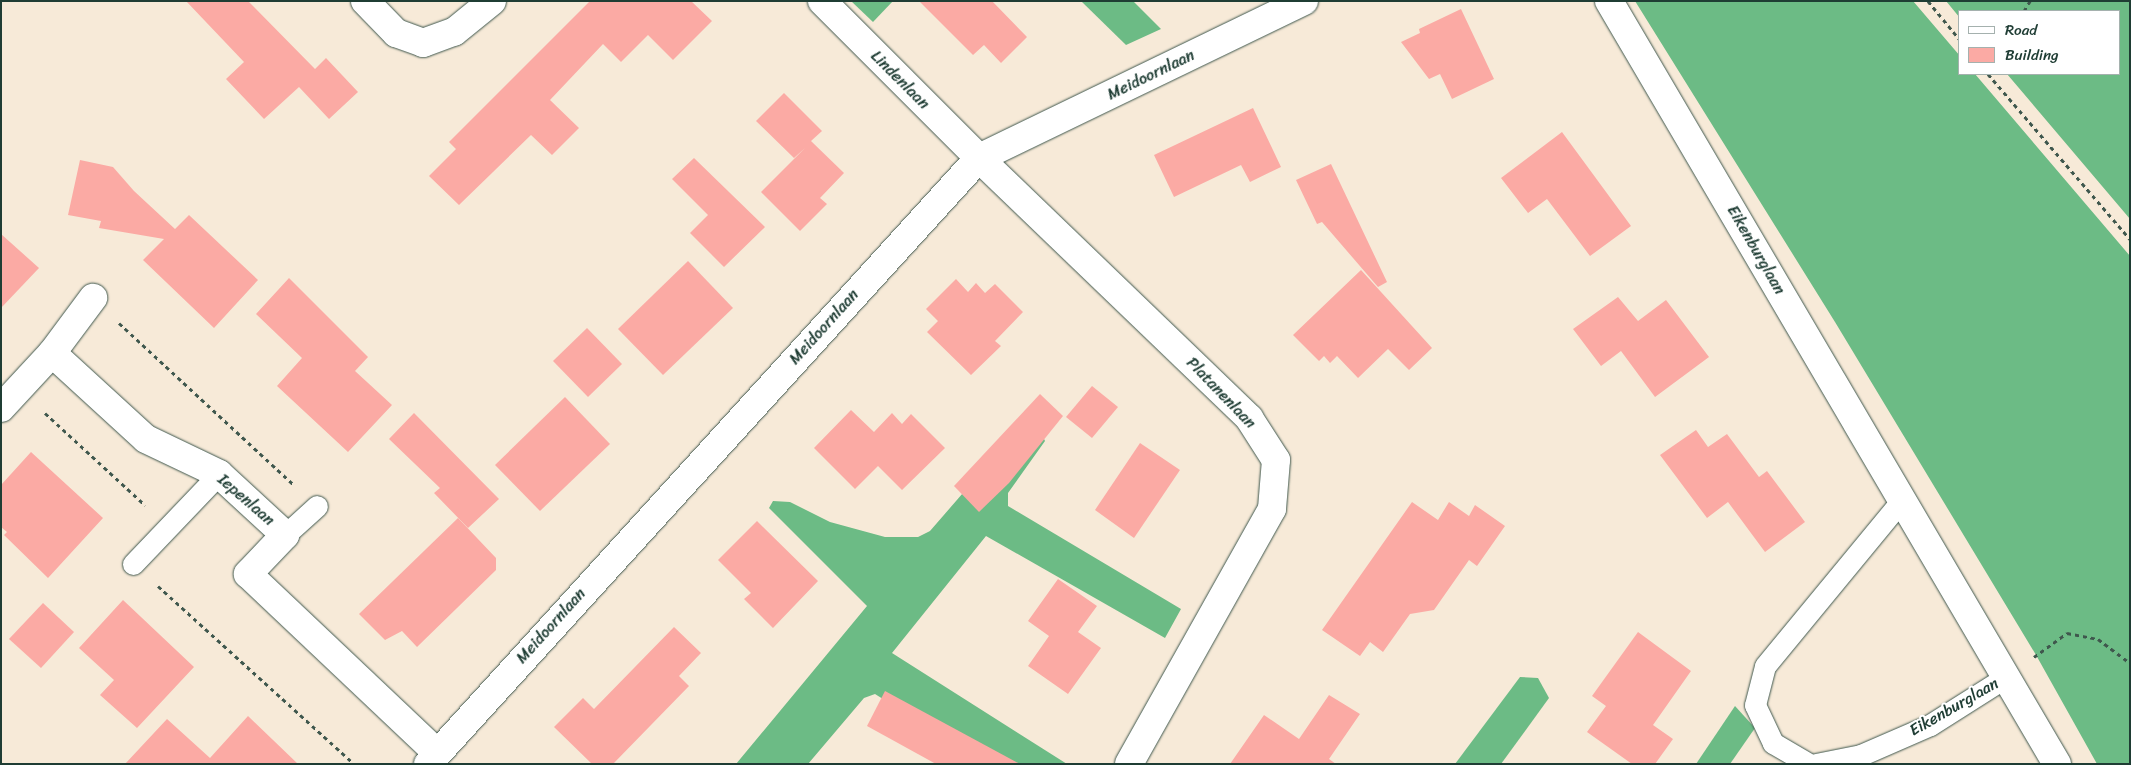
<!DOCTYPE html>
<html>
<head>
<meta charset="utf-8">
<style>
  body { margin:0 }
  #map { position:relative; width:2131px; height:765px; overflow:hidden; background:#f7ead8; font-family:Sriracha,sans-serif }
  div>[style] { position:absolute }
  .forest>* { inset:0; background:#6cbb85 }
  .building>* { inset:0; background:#fbaaa4 }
  .path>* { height:3px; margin-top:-1.5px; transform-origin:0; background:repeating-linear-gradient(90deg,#3f574d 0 4px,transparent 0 8px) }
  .roads { filter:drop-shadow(0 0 1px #3f574d) drop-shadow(0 0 1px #3f574d) }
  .lane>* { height:21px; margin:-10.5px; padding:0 10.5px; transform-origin:10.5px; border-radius:10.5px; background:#fff }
  .street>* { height:28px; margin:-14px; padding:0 14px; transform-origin:14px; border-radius:14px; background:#fff }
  span { translate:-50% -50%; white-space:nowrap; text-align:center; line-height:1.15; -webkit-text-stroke:4px #fff; paint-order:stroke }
  .street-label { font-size:16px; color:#1f3d34 }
  .frame { position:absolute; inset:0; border:2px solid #1f3d34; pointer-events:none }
  .legend { position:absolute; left:1958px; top:10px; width:162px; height:65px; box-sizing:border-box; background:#fff; border:1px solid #a5b1ae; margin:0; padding:6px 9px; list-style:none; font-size:15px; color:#1f3d34 }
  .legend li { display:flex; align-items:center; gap:10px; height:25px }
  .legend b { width:25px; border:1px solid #a5b1ae }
</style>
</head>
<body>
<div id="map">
  <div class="forest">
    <div style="clip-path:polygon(851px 1px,893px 1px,873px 22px)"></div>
    <div style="clip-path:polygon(1081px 1px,1133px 1px,1161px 29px,1126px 45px)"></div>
    <div style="clip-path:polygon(1635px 1px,1913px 1px,1960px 56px,1960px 74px,1975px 74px,2130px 256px,2130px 764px,2097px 764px,2036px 655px,1835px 322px)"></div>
    <div style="clip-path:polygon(1946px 1px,2130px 1px,2130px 219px,2007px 74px,2120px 74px,2120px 11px,1960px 11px,1960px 18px)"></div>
    <div style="clip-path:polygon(1036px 422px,1045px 441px,1008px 493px,1008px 506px,1181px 609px,1165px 638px,986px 536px,892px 653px,1067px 764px,986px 764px,875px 694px,864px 698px,808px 764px,736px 764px,867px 606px,769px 508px,773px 501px,790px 502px,830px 522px,885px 537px,918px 537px,930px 531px,1022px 425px)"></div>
    <div style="clip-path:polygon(1520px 677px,1538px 678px,1549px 698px,1501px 764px,1455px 764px)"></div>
    <div style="clip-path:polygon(1735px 706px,1755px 728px,1730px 764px,1696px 764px)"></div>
  </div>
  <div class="building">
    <div style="clip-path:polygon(186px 1px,248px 1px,315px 69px,326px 58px,358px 92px,329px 119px,299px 87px,264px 119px,226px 79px,244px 62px)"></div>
    <div style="clip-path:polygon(590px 1px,691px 1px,712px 21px,673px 60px,648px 35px,621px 62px,603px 44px,550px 100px,579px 128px,552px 155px,531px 135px,459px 205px,429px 176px,456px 149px,449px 142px)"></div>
    <div style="clip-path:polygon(919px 1px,992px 1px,1027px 37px,1001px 63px,984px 45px,973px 55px)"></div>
    <div style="clip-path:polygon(1461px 9px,1494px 79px,1452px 99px,1440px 74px,1429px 79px,1401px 42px,1420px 33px,1419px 29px)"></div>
    <div style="clip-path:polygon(784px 93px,822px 131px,811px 141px,844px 173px,820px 198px,827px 204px,800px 231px,761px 192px,805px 148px,794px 158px,756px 121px)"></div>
    <div style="clip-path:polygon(1253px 108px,1281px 167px,1250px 182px,1241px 165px,1174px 197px,1154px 155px)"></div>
    <div style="clip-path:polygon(1562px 132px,1631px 226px,1590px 256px,1547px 199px,1528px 213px,1501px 178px)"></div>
    <div style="clip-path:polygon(694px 158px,765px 227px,724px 267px,690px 233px,708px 215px,672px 179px)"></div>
    <div style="clip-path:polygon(80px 160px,113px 167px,134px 191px,175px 229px,189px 215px,258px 280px,214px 328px,143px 260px,164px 239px,99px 228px,101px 221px,68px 215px)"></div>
    <div style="clip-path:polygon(1331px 164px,1387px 282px,1378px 287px,1322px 222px,1317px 224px,1296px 180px)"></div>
    <div style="clip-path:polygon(1px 234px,39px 268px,1px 308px)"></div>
    <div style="clip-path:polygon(688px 261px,733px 308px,663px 375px,618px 329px)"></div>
    <div style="clip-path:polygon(1361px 270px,1432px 348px,1409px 370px,1388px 349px,1358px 378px,1337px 356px,1330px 363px,1324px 356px,1319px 361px,1293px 335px)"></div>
    <div style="clip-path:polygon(289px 278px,368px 357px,355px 371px,392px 405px,348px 452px,277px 386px,302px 358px,256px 314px)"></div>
    <div style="clip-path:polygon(956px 279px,968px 292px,976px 283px,985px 293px,995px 284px,1023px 312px,995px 341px,1001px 346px,971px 375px,927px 332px,938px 321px,926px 309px)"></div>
    <div style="clip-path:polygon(1618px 297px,1638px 321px,1666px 300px,1709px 357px,1655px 397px,1621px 351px,1601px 366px,1573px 329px)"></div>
    <div style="clip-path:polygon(587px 328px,622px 364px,588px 397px,553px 361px)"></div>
    <div style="clip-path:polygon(1092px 386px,1118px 407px,1092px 438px,1066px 417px)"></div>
    <div style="clip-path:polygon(1040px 394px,1063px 416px,1009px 483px,979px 512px,954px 486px)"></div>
    <div style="clip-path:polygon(565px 397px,610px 444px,540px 511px,495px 465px)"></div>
    <div style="clip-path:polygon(851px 410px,874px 432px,892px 413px,902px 424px,911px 414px,945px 448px,902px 490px,878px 466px,855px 489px,814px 448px)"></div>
    <div style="clip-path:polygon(414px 413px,499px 499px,468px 528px,434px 493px,440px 488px,389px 439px)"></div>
    <div style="clip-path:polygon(1696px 430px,1708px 447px,1727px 434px,1759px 477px,1767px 471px,1805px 522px,1765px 552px,1728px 502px,1707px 518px,1660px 455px)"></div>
    <div style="clip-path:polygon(1140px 443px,1180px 470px,1134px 538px,1095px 510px)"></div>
    <div style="clip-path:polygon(31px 452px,103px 518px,48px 578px,4px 535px,7px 532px,1px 527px,1px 485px)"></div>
    <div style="clip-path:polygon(1412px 502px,1438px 520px,1449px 502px,1469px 516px,1475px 505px,1505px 526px,1477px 566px,1469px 560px,1434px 610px,1410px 614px,1383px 652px,1370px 642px,1360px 656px,1322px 630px)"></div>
    <div style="clip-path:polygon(458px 518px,496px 558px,496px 570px,417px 647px,402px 631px,385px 640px,359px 614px)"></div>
    <div style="clip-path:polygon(757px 521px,818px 581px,773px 628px,744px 599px,751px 593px,718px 560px)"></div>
    <div style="clip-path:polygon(1058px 579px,1097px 606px,1078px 632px,1101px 648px,1068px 694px,1028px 666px,1049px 636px,1028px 621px)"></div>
    <div style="clip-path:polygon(123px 600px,194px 667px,137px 728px,100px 695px,114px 680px,79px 648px)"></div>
    <div style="clip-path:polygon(43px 603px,74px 632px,41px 668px,9px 639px)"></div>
    <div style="clip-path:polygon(674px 627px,701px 653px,679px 676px,689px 686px,613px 764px,592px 764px,554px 727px,583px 698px,594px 709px)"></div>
    <div style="clip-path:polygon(1638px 632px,1691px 671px,1653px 725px,1673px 739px,1655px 764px,1632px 764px,1587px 732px,1606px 706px,1592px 696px)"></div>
    <div style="clip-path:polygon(885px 691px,1020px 764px,936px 764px,867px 726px)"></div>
    <div style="clip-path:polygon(1329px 695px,1360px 714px,1329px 759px,1336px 764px,1230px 764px,1264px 715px,1299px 739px)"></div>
    <div style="clip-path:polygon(248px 716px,298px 764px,125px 764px,167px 719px,210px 758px)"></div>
  </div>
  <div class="path">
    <div style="left:1928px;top:1px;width:50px;rotate:50.6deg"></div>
    <div style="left:2024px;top:11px;width:12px;rotate:-59deg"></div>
    <div style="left:1988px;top:74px;width:218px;rotate:49.3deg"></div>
    <div style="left:119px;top:323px;width:238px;rotate:42.8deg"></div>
    <div style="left:45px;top:413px;width:136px;rotate:42.6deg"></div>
    <div style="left:158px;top:586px;width:265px;rotate:42.2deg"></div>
    <div style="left:2034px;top:657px;width:41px;rotate:-36deg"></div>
    <div style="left:2067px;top:633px;width:32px;rotate:11deg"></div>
    <div style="left:2098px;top:639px;width:40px;rotate:37deg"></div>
  </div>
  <div class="roads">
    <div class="lane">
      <div style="left:285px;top:535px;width:43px;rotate:-42.2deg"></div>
      <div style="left:133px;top:564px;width:124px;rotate:-46.3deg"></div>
      <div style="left:1809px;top:764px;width:42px;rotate:-149.7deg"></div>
      <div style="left:1773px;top:743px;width:42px;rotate:-115.3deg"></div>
      <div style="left:1755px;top:705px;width:40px;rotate:-75.6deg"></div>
      <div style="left:1765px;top:666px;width:215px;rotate:-50.5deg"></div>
      <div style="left:1816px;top:764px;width:46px;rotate:-11.3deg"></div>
      <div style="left:1861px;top:755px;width:75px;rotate:-23.5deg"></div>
      <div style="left:1930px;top:725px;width:90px;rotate:-32.3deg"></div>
    </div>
    <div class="street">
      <div style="left:365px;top:1px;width:45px;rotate:45.9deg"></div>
      <div style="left:396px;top:33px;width:29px;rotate:20deg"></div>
      <div style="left:423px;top:43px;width:33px;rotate:-20deg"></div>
      <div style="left:454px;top:32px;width:49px;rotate:-39.2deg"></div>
      <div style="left:822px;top:1px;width:222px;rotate:45deg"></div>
      <div style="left:979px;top:158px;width:375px;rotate:43.9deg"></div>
      <div style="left:1249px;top:418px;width:50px;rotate:57.3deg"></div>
      <div style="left:1276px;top:460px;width:49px;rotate:94.7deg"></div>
      <div style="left:1272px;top:509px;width:292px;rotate:119.3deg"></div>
      <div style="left:1609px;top:1px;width:885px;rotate:59.58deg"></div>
      <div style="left:52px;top:353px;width:127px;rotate:42.5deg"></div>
      <div style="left:146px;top:439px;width:81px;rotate:25.6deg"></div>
      <div style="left:219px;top:474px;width:90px;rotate:42.7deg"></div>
      <div style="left:285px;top:535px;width:54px;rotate:133.5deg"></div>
      <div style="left:248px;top:574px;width:259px;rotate:43.4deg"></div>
      <div style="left:1px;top:408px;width:75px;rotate:-47.2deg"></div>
      <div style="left:52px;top:353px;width:69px;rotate:-53.3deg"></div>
      <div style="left:428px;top:764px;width:819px;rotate:-47.72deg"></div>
      <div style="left:979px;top:158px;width:361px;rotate:-25.8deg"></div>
    </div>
  </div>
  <div class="street-label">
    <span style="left:1151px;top:75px;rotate:-26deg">Meidoornlaan</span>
    <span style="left:900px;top:80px;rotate:45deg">Lindenlaan</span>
    <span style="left:1756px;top:250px;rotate:60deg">Eikenburglaan</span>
    <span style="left:824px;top:327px;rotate:-48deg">Meidoornlaan</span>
    <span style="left:1221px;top:393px;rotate:46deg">Platanenlaan</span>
    <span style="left:246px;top:500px;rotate:41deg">Iepenlaan</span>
    <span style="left:551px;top:626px;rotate:-48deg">Meidoornlaan</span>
    <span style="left:1954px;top:707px;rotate:-30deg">Eikenburglaan</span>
  </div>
  <div class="frame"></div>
  <ul class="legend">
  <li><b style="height:6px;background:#fff"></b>Road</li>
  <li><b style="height:14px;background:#fbaaa4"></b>Building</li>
  </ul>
</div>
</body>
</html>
